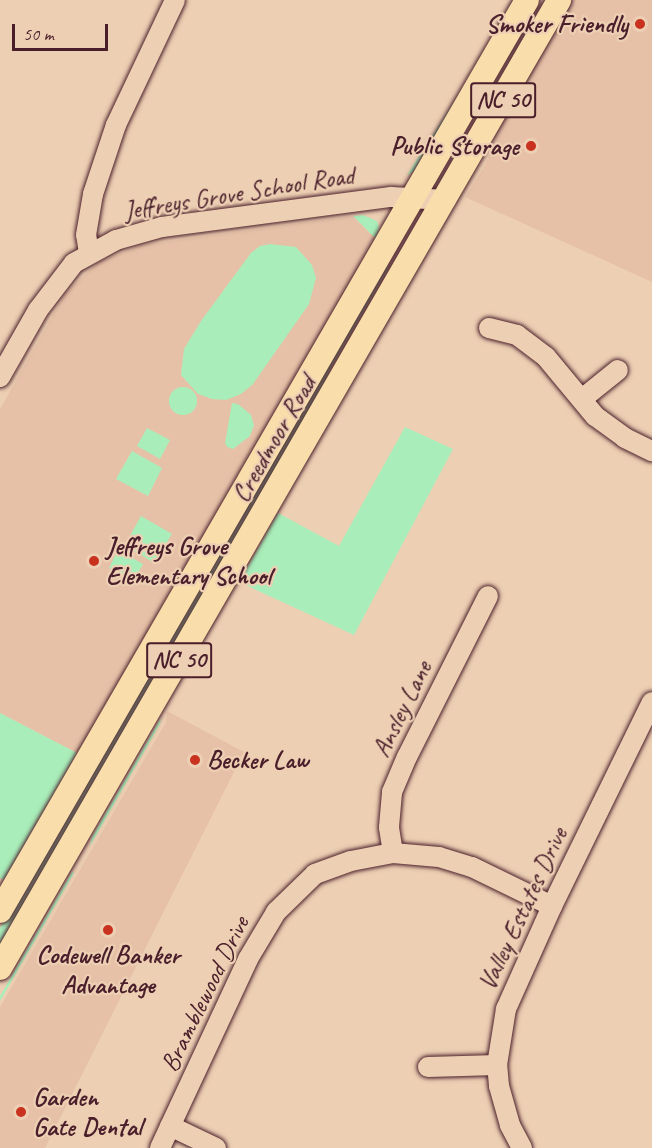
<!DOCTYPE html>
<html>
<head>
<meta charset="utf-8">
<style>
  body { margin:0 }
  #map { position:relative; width:652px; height:1148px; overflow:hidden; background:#edcfb3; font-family:Caveat,sans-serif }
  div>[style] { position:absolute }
  .built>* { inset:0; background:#e6c1a7 }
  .green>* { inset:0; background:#a9eeba }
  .round { border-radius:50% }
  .roads { filter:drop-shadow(0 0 2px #4a1f2b) drop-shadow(0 0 2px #4a1f2b) }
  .minor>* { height:20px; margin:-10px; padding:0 10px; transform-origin:10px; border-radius:10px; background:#edcfb3 }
  .major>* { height:24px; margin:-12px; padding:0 12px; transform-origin:12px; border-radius:12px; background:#f9deab }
  .dots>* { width:16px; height:16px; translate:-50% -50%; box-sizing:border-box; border:3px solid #edcfb3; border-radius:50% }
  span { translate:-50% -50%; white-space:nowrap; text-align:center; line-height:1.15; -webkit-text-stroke:4.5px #edcfb3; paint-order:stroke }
  .shield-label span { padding:2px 4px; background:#edcfb3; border:2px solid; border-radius:4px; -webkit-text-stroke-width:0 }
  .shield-label { font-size:24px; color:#4a1f2b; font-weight:700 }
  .poi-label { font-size:26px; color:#4a1f2b; font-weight:700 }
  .right { translate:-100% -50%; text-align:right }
  .left { translate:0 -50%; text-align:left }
  .street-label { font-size:26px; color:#4a1f2b }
  .scale { position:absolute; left:12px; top:24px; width:96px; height:27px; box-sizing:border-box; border:3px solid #4a1f2b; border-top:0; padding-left:8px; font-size:18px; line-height:21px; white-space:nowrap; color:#4a1f2b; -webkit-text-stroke:4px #edcfb3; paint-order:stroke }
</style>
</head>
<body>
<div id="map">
  <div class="built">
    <div style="clip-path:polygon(573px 0,652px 0,652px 282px,465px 197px,486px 164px,497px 131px)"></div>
    <div style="clip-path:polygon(353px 216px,376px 239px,77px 753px,0 713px,0 409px,66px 292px,99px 262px,142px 245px)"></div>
    <div style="clip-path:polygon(167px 711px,244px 752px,45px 1148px,0 1148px,0 1007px,166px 722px)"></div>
  </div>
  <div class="green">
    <div style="clip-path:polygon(456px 98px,425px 157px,414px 172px,407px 175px)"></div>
    <div style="clip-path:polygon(363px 215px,377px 221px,379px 227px,376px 239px,353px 216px)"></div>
    <div style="clip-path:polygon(270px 244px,296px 247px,312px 265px,316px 278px,309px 304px,253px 384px,241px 394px,226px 400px,212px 399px,198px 394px,181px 375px,184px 349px,201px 321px,251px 253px,260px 246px)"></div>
    <div style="clip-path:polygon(385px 264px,389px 267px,329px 371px,305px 428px,0 953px,0 928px)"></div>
    <div class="round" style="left:169px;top:387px;width:28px;height:28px"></div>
    <div style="clip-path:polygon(232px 403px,238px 404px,251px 415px,254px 425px,250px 436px,233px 449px,227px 447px,225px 443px)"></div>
    <div style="clip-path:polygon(405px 427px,453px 449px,354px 635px,239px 582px,278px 513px,339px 546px)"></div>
    <div style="clip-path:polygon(147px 428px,170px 440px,160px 459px,137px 446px)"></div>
    <div style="clip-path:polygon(132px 451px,162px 468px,148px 496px,116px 479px)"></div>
    <div style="clip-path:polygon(141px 516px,172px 534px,154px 563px,125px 545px)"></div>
    <div style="clip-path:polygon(118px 550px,143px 564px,133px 581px,109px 568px)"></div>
    <div style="clip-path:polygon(0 713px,77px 753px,4px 880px,0 878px)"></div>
    <div style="clip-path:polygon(161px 718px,160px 724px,90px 846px,92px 837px)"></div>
    <div style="clip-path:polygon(72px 872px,74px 873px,0 1001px,0 996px)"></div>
  </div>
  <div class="roads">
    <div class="minor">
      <div style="left:89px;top:253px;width:18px;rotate:-99deg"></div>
      <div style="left:86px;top:235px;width:42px;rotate:-80.3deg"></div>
      <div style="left:93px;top:194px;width:73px;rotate:-71.6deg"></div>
      <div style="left:116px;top:125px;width:138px;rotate:-64.7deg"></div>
      <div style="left:489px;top:328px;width:29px;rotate:14deg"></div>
      <div style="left:517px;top:335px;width:36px;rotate:37deg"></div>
      <div style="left:546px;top:357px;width:77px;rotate:50.3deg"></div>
      <div style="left:595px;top:416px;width:37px;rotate:36deg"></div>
      <div style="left:625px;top:438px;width:30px;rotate:26deg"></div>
      <div style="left:0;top:377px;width:77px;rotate:-60.4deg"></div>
      <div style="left:38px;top:310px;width:59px;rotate:-52.5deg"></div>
      <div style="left:74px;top:263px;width:48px;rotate:-28.7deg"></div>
      <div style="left:116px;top:240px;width:48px;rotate:-15.8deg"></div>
      <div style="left:162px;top:227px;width:231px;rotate:-7.5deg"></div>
      <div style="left:391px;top:197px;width:55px;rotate:3.1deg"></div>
      <div style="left:582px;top:399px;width:46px;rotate:-38.9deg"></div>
      <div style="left:393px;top:853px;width:26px;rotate:-99deg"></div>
      <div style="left:389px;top:827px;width:35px;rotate:-85deg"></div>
      <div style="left:392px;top:792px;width:38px;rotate:-67deg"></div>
      <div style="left:407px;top:757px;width:180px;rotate:-63.3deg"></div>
      <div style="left:428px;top:1067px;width:69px;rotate:-1.7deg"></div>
      <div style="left:170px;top:1126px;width:51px;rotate:25.6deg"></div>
      <div style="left:160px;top:1148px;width:208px;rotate:-65deg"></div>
      <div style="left:248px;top:959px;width:55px;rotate:-59.2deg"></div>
      <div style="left:276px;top:912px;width:54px;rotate:-44.3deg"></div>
      <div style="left:315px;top:874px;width:38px;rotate:-20deg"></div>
      <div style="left:351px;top:861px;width:43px;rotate:-10.8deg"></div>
      <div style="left:393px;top:853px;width:46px;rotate:5deg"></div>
      <div style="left:439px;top:857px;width:34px;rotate:17deg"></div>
      <div style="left:472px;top:867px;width:89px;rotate:26deg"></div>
      <div style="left:522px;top:1148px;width:26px;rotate:-118deg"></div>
      <div style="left:510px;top:1125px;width:41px;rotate:-105.8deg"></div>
      <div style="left:499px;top:1086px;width:21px;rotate:-95deg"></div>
      <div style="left:497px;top:1065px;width:57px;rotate:-80.9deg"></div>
      <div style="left:506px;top:1009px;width:113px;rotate:-65.9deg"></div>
      <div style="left:552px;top:906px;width:227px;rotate:-63.9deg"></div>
    </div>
    <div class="major">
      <div style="left:0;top:911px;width:1052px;rotate:-59.95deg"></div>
      <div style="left:0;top:968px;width:1118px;rotate:-59.99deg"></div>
    </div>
  </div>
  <div class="dots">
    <div style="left:640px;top:24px;background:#c8321e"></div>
    <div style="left:531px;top:146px;background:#c8321e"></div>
    <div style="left:94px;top:561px;background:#c8321e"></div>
    <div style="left:195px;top:760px;background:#c8321e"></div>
    <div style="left:108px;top:930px;background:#c8321e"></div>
    <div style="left:21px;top:1112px;background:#c8321e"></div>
  </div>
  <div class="shield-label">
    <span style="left:503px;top:100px">NC 50</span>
    <span style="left:179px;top:660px">NC 50</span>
  </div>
  <div class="poi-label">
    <span class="right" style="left:628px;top:24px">Smoker Friendly</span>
    <span class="right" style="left:519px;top:146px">Public Storage</span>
    <span class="left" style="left:106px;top:561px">Jeffreys Grove<br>Elementary School</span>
    <span class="left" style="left:207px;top:760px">Becker Law</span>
    <span style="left:108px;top:970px">Codewell Banker<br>Advantage</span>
    <span class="left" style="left:33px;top:1112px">Garden<br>Gate Dental</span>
  </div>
  <div class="street-label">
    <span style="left:239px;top:193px;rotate:-9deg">Jeffreys Grove School Road</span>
    <span style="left:274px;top:439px;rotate:-60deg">Creedmoor Road</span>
    <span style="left:402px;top:709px;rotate:-64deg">Ansley Lane</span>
    <span style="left:523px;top:909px;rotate:-65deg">Valley Estates Drive</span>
    <span style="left:205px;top:994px;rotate:-64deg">Bramblewood Drive</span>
  </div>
  <div class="scale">50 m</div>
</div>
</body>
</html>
